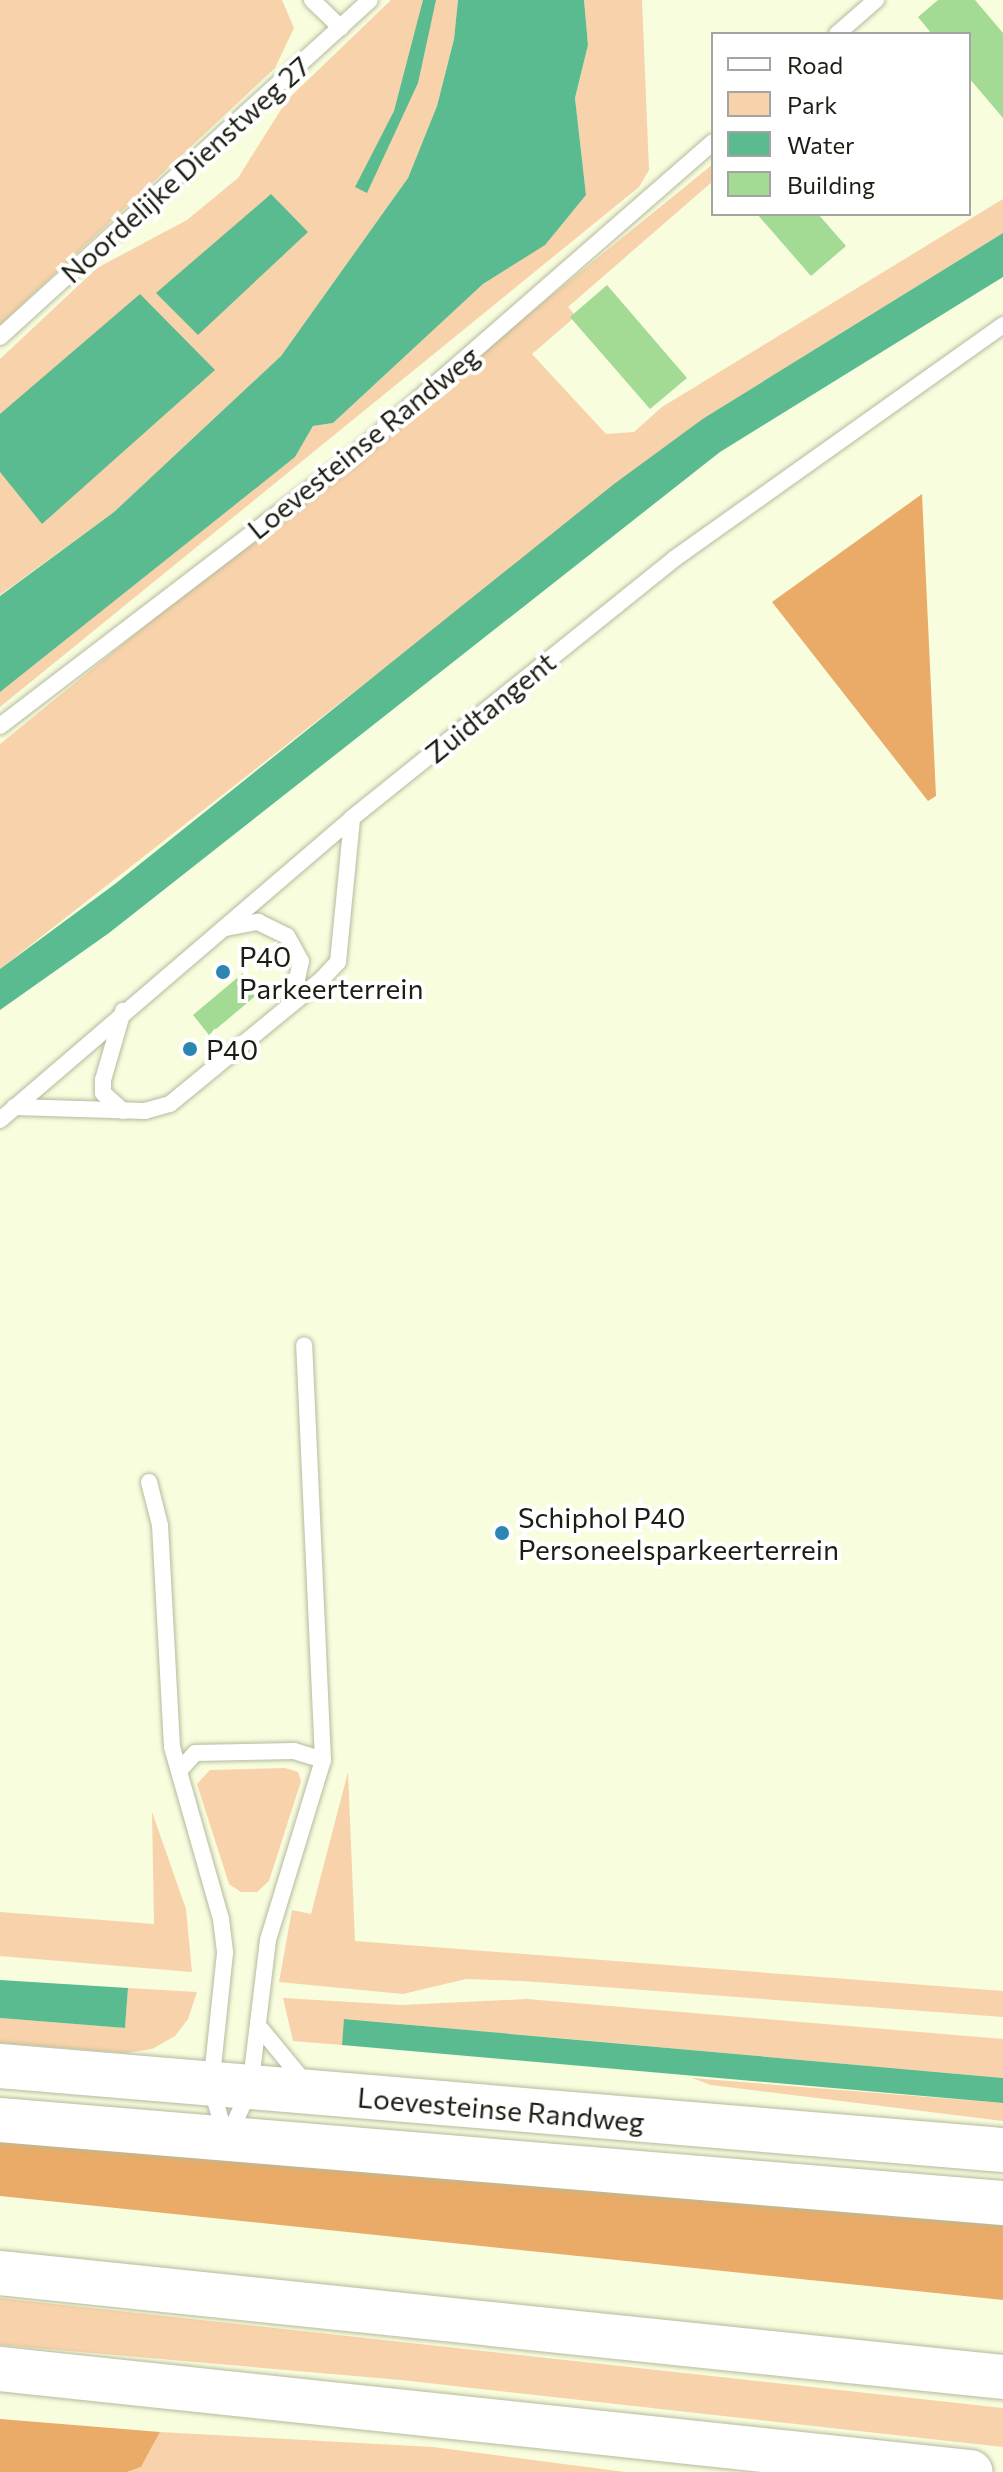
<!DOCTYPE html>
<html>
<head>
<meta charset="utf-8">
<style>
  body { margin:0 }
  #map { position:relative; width:1003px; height:2472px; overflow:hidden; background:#f8fdde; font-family:Commissioner,sans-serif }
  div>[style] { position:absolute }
  .green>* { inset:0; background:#f8d2aa }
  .forest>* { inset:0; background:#e9ab67 }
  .water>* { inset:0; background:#5abb91 }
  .building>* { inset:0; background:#a3da94 }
  .roads { filter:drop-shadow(0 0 2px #b5ba9d) drop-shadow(0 0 2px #b5ba9d) }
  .lane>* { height:16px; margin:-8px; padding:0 8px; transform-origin:8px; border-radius:8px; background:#fff }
  .secondary>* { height:44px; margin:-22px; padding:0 22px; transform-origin:22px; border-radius:22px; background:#fff }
  .highway>* { height:44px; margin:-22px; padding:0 22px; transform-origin:22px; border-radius:22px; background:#fff }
  .dots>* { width:22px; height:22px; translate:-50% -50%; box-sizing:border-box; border:4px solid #fff; border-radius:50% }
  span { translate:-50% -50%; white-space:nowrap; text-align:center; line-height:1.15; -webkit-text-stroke:8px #fff; paint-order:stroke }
  .street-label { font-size:28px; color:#1c1e13 }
  .poi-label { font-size:28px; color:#1c1e13 }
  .left { translate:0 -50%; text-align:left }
  .legend { position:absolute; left:711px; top:32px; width:260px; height:184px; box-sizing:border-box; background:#fff; border:2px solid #a4a5a1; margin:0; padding:10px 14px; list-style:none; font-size:24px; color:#1c1e13 }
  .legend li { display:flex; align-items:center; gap:16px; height:40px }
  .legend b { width:40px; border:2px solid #a4a5a1 }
</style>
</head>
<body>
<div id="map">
  <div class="green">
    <div style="clip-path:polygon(0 0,282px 0,294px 28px,275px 68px,0 325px)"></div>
    <div style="clip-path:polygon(391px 0,458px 0,454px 39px,437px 106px,408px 178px,281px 356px,114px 512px,0 595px,0 359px,97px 268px,187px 220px,238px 178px,287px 100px)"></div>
    <div style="clip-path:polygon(584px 0,642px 0,649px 170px,639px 187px,0 707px,0 685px,295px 457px,313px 426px,333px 423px,483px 284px,545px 244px,586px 195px,575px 98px,588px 45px)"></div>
    <div style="clip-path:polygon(713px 164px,713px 181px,568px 307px,576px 316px,532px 354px,606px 434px,634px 432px,662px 407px,1003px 199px,1003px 233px,704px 418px,0 969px,0 744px)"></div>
    <div style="clip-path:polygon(285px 1768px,298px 1772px,301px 1781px,269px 1881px,257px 1892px,241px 1892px,229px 1884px,197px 1784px,210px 1770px)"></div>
    <div style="clip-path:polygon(348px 1772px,355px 1941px,1003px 1991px,1003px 2017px,523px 1981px,466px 1979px,403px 1994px,279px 1982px,292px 1910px,311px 1914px)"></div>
    <div style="clip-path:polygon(152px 1812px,186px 1909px,192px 1972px,0 1956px,0 1912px,154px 1924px)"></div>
    <div style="clip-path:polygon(128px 1988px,197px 1992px,188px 2019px,175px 2036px,152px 2049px,126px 2053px,0 2043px,0 2018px,125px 2028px)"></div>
    <div style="clip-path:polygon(283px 1998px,402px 2005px,527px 1999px,1003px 2039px,1003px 2078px,345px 2019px,342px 2045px,293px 2041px)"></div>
    <div style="clip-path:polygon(692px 2078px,1003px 2103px,1003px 2121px,711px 2085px)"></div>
    <div style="clip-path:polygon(0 2298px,1003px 2408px,1003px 2447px,401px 2380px,0 2345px)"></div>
    <div style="clip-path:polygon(160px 2432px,433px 2447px,625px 2472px,127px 2472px,141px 2467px)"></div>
  </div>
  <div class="forest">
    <div style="clip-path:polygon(922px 494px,936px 796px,928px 801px,772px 602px)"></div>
    <div style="clip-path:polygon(0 2133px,1003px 2220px,1003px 2300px,0 2196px)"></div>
    <div style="clip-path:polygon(0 2419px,160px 2432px,141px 2467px,127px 2472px,0 2472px)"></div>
  </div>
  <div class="water">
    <div style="clip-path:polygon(423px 0,436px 0,418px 83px,367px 193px,355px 187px,394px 111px)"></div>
    <div style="clip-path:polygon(458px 0,584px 0,588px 45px,575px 98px,586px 195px,545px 245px,483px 284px,333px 423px,313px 426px,295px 457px,0 692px,0 596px,114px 512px,281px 356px,408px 178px,437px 106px,454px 39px)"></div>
    <div style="clip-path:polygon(271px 194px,308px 232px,198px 335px,156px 293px)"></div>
    <div style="clip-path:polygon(1003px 233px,1003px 277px,720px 452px,109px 933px,0 1010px,0 969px,115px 884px,614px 484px,704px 418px)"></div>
    <div style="clip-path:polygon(140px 294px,215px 370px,42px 524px,0 472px,0 414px)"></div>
    <div style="clip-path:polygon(0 1980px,128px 1988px,125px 2028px,0 2018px)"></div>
    <div style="clip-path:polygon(344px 2019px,1003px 2078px,1003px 2103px,342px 2045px)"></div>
  </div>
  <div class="building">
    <div style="clip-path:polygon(938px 0,975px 0,1003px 33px,1003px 118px,969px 78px,969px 34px,932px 34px,918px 17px)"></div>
    <div style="clip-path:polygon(757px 214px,818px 214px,846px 246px,811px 276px)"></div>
    <div style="clip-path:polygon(607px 285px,687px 378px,650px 409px,570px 317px)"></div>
    <div style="clip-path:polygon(243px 973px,259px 993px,209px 1035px,193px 1015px)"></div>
  </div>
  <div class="roads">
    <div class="lane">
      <div style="left:312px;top:0;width:40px;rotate:44deg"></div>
      <div style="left:837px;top:34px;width:52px;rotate:-41.1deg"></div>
      <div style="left:0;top:337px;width:500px;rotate:-42.33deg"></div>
      <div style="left:0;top:726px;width:443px;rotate:-37.4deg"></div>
      <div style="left:352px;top:457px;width:479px;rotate:-41.1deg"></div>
      <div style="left:226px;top:928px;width:33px;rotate:-11deg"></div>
      <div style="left:258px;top:922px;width:32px;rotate:26deg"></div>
      <div style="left:287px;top:936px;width:29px;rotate:61deg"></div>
      <div style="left:301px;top:961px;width:42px;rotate:102.4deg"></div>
      <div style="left:14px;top:1107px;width:131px;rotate:1.7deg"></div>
      <div style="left:145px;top:1111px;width:26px;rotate:-16deg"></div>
      <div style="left:170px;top:1104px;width:197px;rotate:-39.4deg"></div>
      <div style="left:322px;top:979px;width:23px;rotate:-47deg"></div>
      <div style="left:338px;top:962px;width:145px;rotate:-84.4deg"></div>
      <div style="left:123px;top:1111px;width:27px;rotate:-138deg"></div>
      <div style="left:103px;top:1093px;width:13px;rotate:-90deg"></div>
      <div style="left:103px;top:1080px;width:72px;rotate:-73.8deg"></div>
      <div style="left:0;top:1120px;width:464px;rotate:-40.6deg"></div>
      <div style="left:352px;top:818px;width:413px;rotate:-38.8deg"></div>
      <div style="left:674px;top:559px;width:404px;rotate:-35.4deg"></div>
      <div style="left:149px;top:1482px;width:44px;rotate:75.7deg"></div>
      <div style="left:160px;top:1525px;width:222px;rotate:86.9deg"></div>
      <div style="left:172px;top:1747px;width:179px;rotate:74.1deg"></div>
      <div style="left:221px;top:1919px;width:34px;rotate:83deg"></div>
      <div style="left:225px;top:1953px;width:134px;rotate:96deg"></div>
      <div style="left:211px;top:2086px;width:51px;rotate:74.1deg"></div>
      <div style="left:179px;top:1771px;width:24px;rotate:-48deg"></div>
      <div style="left:195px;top:1753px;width:99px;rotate:-1.2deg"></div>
      <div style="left:294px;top:1751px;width:30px;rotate:17deg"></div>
      <div style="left:261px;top:2029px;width:72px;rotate:50.6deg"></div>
      <div style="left:228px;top:2137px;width:53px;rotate:-65.4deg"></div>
      <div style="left:250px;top:2089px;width:150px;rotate:-83.1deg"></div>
      <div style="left:268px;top:1940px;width:188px;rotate:-73deg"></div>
      <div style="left:323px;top:1760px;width:415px;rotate:-92.6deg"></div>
    </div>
    <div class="secondary">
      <div style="left:0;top:2066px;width:1007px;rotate:4.79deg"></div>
      <div style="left:0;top:2120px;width:1006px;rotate:4.73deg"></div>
    </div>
    <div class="highway">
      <div style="left:0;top:2273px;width:1008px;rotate:5.92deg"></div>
      <div style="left:0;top:2369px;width:976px;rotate:6.06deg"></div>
    </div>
  </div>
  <div class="dots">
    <div style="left:223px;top:972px;background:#2c86b4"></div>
    <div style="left:190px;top:1049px;background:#2c86b4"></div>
    <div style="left:502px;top:1533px;background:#2c86b4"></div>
  </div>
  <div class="street-label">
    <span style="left:185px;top:169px;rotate:-42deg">Noordelijke Dienstweg 27</span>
    <span style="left:363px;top:442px;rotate:-39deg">Loevesteinse Randweg</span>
    <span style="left:490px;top:707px;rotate:-39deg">Zuidtangent</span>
    <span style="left:501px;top:2109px;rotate:5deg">Loevesteinse Randweg</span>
  </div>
  <div class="poi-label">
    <span class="left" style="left:239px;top:972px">P40<br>Parkeerterrein</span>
    <span class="left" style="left:206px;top:1049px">P40</span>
    <span class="left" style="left:518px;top:1533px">Schiphol P40<br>Personeelsparkeerterrein</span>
  </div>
  <ul class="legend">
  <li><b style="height:10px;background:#fff"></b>Road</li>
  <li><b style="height:22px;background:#f8d2aa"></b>Park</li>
  <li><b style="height:22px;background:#5abb91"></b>Water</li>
  <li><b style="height:22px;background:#a3da94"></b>Building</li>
  </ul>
</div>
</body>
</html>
